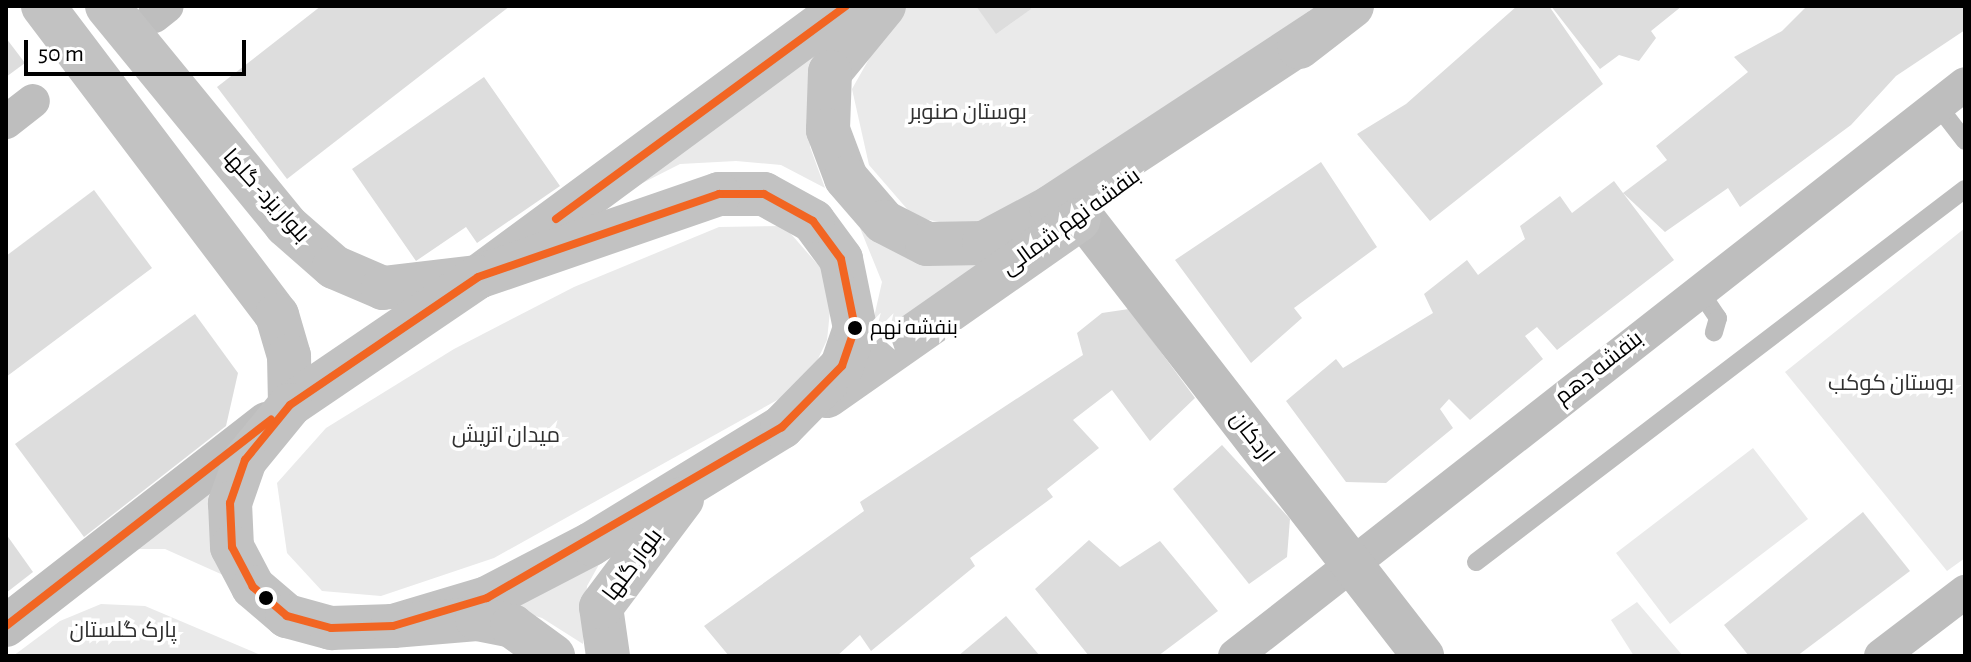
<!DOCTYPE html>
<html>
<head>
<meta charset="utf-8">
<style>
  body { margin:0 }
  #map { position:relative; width:1971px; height:662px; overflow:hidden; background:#fff; font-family:"Alegreya Sans",Cairo,sans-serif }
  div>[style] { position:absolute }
  .green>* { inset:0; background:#eaeaea }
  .building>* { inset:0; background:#ddd }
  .service>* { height:18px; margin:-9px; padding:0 9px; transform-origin:9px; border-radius:9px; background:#bebebe }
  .minor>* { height:34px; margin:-17px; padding:0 17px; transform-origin:17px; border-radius:17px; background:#bebebe }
  .tertiary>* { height:42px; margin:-21px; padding:0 21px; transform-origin:21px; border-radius:21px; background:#bebebe }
  .secondary>* { height:44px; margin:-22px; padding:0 22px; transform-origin:22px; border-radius:22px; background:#c2c2c2 }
  .bus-1>* { height:8px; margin:-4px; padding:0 4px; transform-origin:4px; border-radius:4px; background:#f26522 }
  .dots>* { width:22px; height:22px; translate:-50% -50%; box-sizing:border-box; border:4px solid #fff; border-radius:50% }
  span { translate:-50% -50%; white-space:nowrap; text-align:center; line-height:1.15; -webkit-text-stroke:7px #fff; paint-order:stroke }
  .bus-label { font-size:20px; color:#000 }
  .left { translate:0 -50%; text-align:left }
  .park-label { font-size:22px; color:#303030 }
  .street-label { font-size:22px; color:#000 }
  .frame { position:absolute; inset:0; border:8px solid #000; pointer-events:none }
  .scale { position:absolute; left:24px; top:40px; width:222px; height:36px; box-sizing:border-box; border:4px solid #000; border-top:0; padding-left:10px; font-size:24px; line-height:28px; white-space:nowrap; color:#000; -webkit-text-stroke:6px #fff; paint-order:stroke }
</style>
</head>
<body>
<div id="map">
  <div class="green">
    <div style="clip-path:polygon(899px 6px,1331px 6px,1173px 117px,969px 228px,914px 217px,869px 165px,852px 89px)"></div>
    <div style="clip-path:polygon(837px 34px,809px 99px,810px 147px,825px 188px,781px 165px,736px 161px,680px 164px,619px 195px)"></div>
    <div style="clip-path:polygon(784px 226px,833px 282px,827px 340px,806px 384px,494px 558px,381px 596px,322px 591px,287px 553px,277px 483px,326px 428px,454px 349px,574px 287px,719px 227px)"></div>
    <div style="clip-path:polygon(860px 228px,913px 261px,994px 254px,867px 348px,882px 282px)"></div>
    <div style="clip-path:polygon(1965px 228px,1965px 558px,1947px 571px,1785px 372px)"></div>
    <div style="clip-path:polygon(1753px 448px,1808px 519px,1670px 624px,1616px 553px)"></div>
    <div style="clip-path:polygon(219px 483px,232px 579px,165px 549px,133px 549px)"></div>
    <div style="clip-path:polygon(606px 552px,587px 586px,583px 644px,542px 618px,503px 606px)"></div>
    <div style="clip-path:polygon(1637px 602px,1683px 656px,1634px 656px,1611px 620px)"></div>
    <div style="clip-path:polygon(101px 604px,145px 606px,263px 656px,13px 656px,60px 621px)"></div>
  </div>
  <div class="building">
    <div style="clip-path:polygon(321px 6px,510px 6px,287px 179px,217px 87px)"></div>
    <div style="clip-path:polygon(976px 6px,1029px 6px,1031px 9px,996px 34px)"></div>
    <div style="clip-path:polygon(1517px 6px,1549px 6px,1603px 84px,1430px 221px,1357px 134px,1406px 104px)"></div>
    <div style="clip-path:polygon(1551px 6px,1682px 6px,1651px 31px,1656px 38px,1639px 61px,1619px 55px,1600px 69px)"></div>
    <div style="clip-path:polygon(1807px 6px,1965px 6px,1965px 30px,1896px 76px,1851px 125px,1740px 207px,1728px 188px,1665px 232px,1623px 193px,1674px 260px,1557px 350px,1537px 327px,1525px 336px,1543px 359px,1470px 420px,1449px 399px,1440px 409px,1453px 428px,1386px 483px,1346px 482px,1286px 401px,1336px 359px,1343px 368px,1433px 313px,1424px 294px,1467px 260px,1478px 275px,1525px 239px,1520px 226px,1560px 196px,1572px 213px,1614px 181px,1623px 193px,1667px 160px,1656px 146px,1748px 72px,1734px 57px,1782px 31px)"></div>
    <div style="clip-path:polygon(6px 38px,25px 63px,6px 77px)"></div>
    <div style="clip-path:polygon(484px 77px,560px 186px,477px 243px,466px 227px,416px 261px,352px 169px)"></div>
    <div style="clip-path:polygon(1321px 162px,1377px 247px,1294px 308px,1302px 318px,1251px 363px,1175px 260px)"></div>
    <div style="clip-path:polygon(94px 190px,152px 268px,6px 377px,6px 256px)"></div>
    <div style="clip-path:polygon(1129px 309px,1195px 398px,1150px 441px,1112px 390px,1073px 420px,1099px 448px,1047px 489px,1053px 497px,970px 558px,975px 566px,871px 651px,860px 635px,837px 656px,729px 656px,704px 626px,864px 511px,860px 502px,1083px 355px,1077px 333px,1102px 313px)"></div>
    <div style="clip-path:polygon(195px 314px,238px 373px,226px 426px,84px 537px,15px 444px)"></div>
    <div style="clip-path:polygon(1222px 445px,1290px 519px,1287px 557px,1249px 584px,1173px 489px)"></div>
    <div style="clip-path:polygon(1863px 512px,1910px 571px,1797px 656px,1749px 656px,1724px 625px)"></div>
    <div style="clip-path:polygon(6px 534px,33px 572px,6px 593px)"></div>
    <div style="clip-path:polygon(1089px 540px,1120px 567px,1160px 541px,1218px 611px,1158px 656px,1089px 656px,1035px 589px)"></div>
    <div style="clip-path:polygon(1006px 616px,1040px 656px,958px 656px)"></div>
  </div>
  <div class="service">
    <div style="left:1938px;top:106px;width:44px;rotate:52.4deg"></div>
    <div style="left:1699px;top:290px;width:34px;rotate:56deg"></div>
    <div style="left:1718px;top:318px;width:15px;rotate:106deg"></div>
    <div style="left:1476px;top:562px;width:615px;rotate:-37.34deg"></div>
  </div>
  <div class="minor">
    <div style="left:154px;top:16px;width:16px;rotate:-38deg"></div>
    <div style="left:6px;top:122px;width:34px;rotate:-38deg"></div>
    <div style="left:1235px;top:656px;width:927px;rotate:-38.08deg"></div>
    <div style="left:1881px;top:656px;width:106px;rotate:-37.3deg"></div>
  </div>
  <div class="tertiary">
    <div style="left:1082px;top:216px;width:557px;rotate:52.22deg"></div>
    <div style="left:6px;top:626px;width:331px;rotate:-37.9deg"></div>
  </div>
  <div class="secondary">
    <div style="left:43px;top:6px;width:388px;rotate:52.9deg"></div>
    <div style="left:277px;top:315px;width:43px;rotate:73.7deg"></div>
    <div style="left:289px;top:356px;width:49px;rotate:88.8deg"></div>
    <div style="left:107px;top:6px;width:283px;rotate:50.7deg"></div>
    <div style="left:286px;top:225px;width:64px;rotate:41.2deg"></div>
    <div style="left:334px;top:267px;width:53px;rotate:23.2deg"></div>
    <div style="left:383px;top:288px;width:96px;rotate:-6.6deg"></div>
    <div style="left:478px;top:277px;width:457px;rotate:-36.4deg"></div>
    <div style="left:884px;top:6px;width:85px;rotate:129.3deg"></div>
    <div style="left:830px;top:72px;width:58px;rotate:92deg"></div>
    <div style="left:828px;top:130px;width:51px;rotate:69.4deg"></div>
    <div style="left:846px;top:178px;width:58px;rotate:49.2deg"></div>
    <div style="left:884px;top:222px;width:48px;rotate:27.1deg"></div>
    <div style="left:927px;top:244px;width:57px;rotate:-1deg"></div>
    <div style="left:984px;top:243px;width:76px;rotate:-28.2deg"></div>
    <div style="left:1051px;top:207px;width:322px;rotate:-33.3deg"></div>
    <div style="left:1299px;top:47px;width:67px;rotate:-37.7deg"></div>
    <div style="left:827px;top:396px;width:307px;rotate:-35deg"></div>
    <div style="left:393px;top:626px;width:98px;rotate:-16.6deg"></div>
    <div style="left:487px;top:598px;width:117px;rotate:-27.4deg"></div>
    <div style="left:591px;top:544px;width:224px;rotate:-31.5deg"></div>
    <div style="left:782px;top:427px;width:86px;rotate:-45.5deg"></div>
    <div style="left:842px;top:366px;width:40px;rotate:-71.1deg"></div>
    <div style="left:855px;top:328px;width:70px;rotate:-101.5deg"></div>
    <div style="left:841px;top:259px;width:47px;rotate:-126.4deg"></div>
    <div style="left:813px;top:221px;width:56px;rotate:-151.1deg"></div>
    <div style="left:764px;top:194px;width:45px;rotate:180deg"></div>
    <div style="left:719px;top:194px;width:255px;rotate:161deg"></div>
    <div style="left:478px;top:277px;width:227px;rotate:145.8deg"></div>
    <div style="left:290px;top:405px;width:71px;rotate:129.3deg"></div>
    <div style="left:245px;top:460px;width:46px;rotate:109.2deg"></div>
    <div style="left:230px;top:503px;width:44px;rotate:87.4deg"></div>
    <div style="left:232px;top:547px;width:45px;rotate:62.3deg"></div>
    <div style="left:253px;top:587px;width:45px;rotate:40.5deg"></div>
    <div style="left:287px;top:616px;width:46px;rotate:15.3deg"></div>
    <div style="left:331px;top:628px;width:62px;rotate:-1.8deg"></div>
    <div style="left:393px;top:626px;width:84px;rotate:-4.8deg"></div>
    <div style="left:477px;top:619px;width:36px;rotate:11deg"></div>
    <div style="left:512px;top:626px;width:51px;rotate:36.2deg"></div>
    <div style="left:608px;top:656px;width:49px;rotate:-98.1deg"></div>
    <div style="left:601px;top:607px;width:135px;rotate:-53.1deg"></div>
  </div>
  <div class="bus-1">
    <div style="left:719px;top:194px;width:45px"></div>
    <div style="left:764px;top:194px;width:56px;rotate:28.9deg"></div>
    <div style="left:813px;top:221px;width:47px;rotate:53.6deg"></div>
    <div style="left:841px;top:259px;width:70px;rotate:78.5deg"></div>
    <div style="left:855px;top:328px;width:40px;rotate:108.9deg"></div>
    <div style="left:842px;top:366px;width:86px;rotate:134.5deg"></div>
    <div style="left:782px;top:427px;width:341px;rotate:149.9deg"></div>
    <div style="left:487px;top:598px;width:98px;rotate:163.4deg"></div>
    <div style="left:393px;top:626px;width:62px;rotate:178.2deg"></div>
    <div style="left:331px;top:628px;width:46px;rotate:-164.7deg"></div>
    <div style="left:287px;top:616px;width:45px;rotate:-139.5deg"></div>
    <div style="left:253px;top:587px;width:45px;rotate:-117.7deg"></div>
    <div style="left:232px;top:547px;width:44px;rotate:-92.6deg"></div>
    <div style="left:230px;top:503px;width:46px;rotate:-70.8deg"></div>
    <div style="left:245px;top:460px;width:71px;rotate:-50.7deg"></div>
    <div style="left:290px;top:405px;width:227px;rotate:-34.2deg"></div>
    <div style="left:478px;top:277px;width:255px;rotate:-19deg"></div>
    <div style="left:556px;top:219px;width:360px;rotate:-36.3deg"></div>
    <div style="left:6px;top:626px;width:336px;rotate:-37.9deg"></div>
  </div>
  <div class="dots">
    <div style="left:855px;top:328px;background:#000"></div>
    <div style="left:266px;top:598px;background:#000"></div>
  </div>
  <div class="bus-label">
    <span class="left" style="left:870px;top:328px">بنفشه نهم</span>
  </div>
  <div class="park-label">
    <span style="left:968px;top:113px">بوستان صنوبر</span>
    <span style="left:1891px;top:384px">بوستان کوکب</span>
    <span style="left:506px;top:436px">میدان اتریش</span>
    <span style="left:123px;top:631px">پارک گلستان</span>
  </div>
  <div class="street-label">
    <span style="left:266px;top:196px;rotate:48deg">بلوار یزد- گلها</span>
    <span style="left:1071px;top:222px;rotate:-36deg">بنفشه نهم شمالی</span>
    <span style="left:1599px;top:368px;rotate:-38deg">بنفشه دهم</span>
    <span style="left:1252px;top:437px;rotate:52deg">اردکان</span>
    <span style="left:633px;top:565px;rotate:-53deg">بلوار گلها</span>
  </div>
  <div class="frame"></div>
  <div class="scale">50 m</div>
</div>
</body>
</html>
